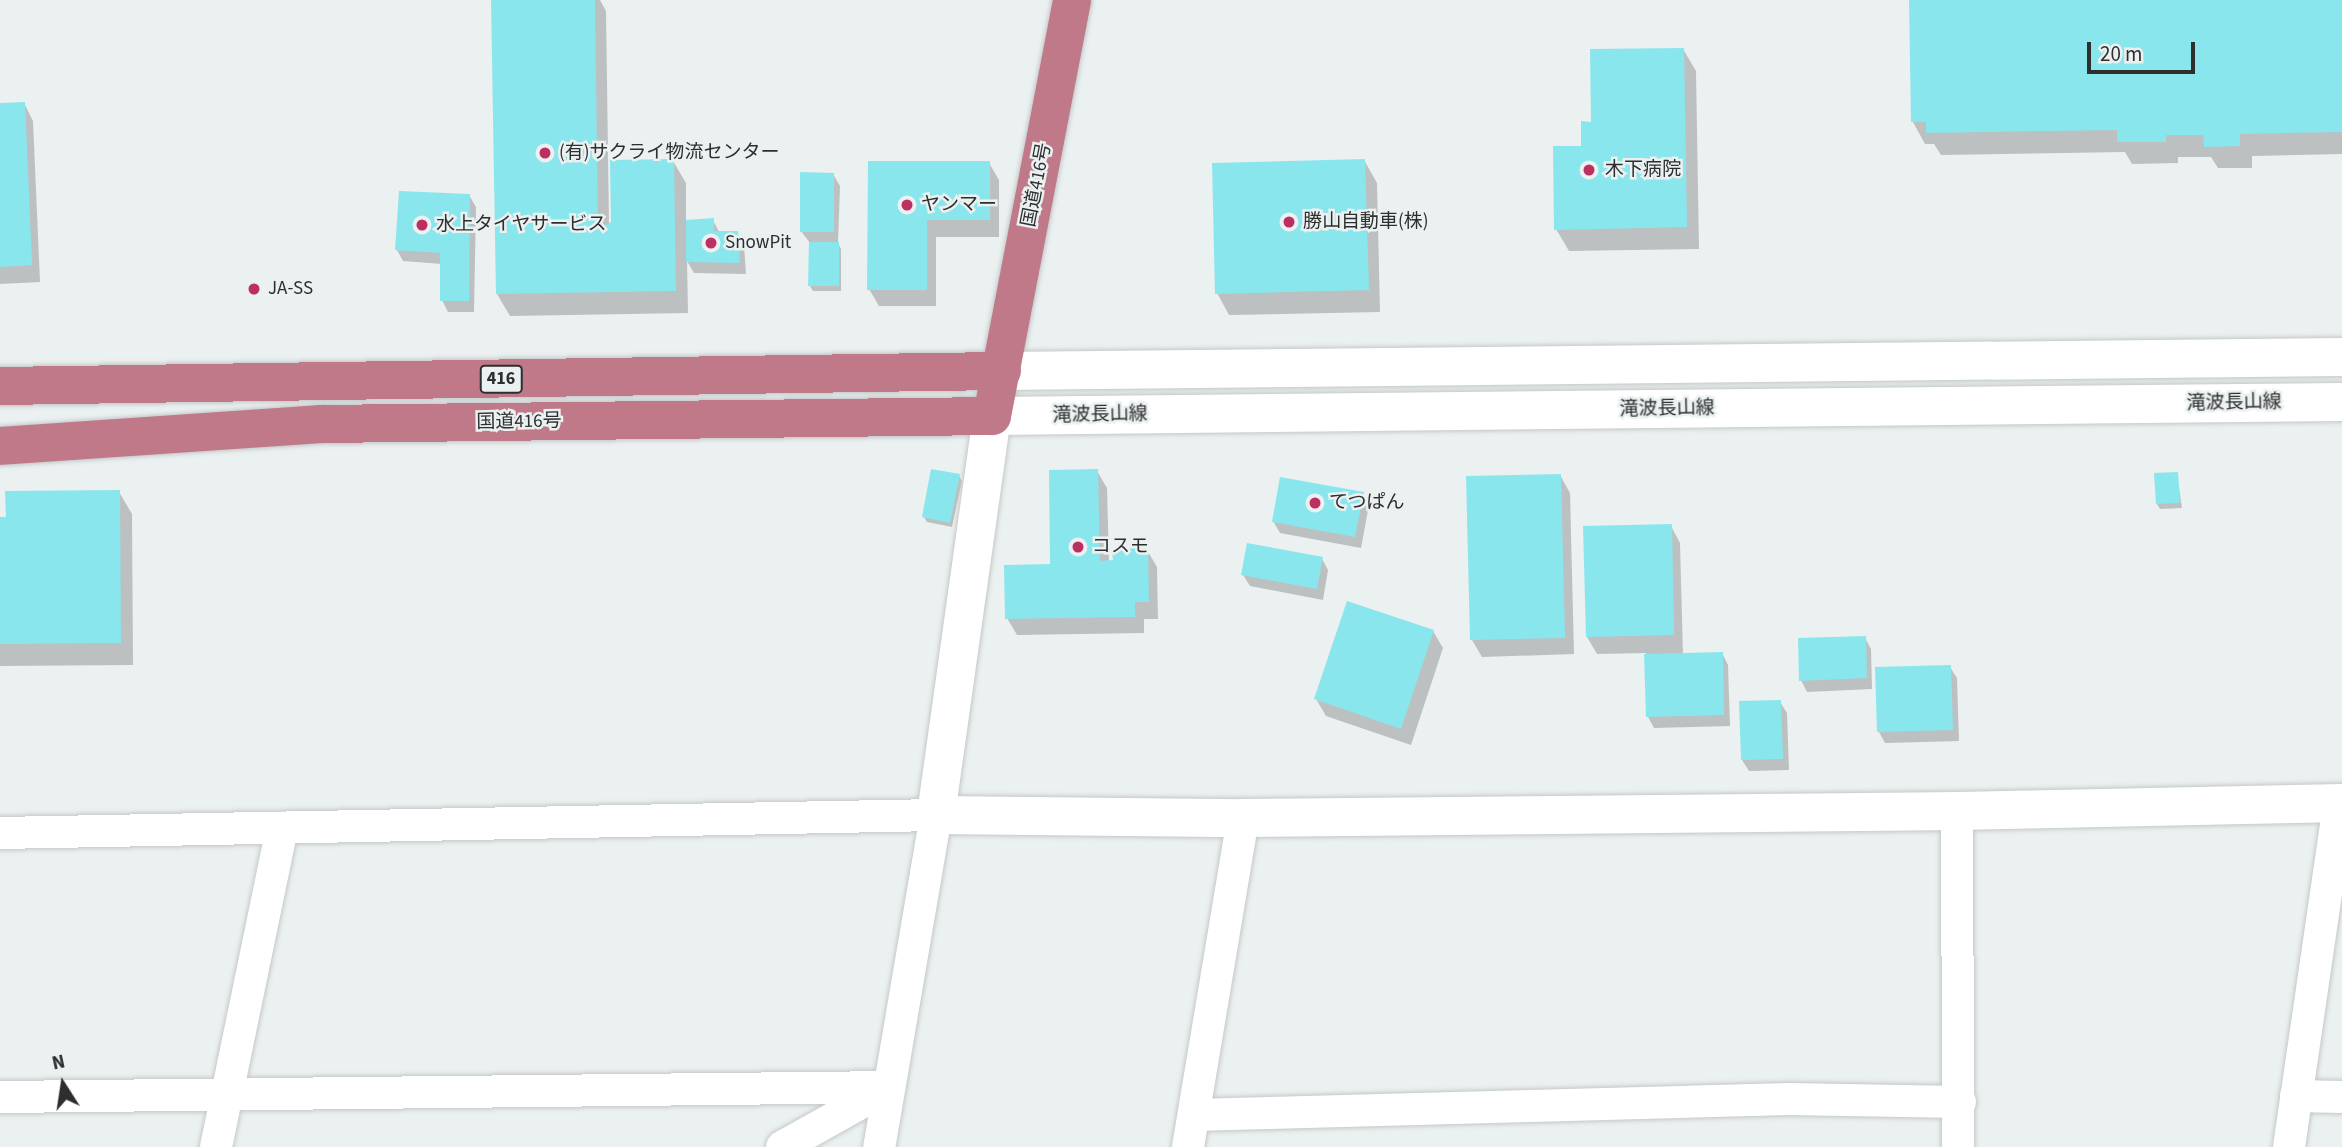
<!DOCTYPE html>
<html>
<head>
<meta charset="utf-8">
<style>
  body { margin:0 }
  #map { position:relative; width:2342px; height:1147px; overflow:hidden; background:#ebf0f0; font-family:"Source Sans 3","Noto Sans JP",sans-serif }
  div>[style] { position:absolute }
  .shadow>* { inset:0; background:#0003 }
  .building>* { inset:0; background:#89e6ed }
  .roads { filter:drop-shadow(0 0 2px #c4c8c9) drop-shadow(0 0 2px #c4c8c9) }
  .street>* { height:32px; margin:-16px; padding:0 16px; transform-origin:16px; border-radius:16px; background:#fff }
  .secondary>* { height:38px; margin:-19px; padding:0 19px; transform-origin:19px; border-radius:19px; background:#fff }
  .highway>* { height:38px; margin:-19px; padding:0 19px; transform-origin:19px; border-radius:19px; background:#c07989 }
  .dots>* { width:19px; height:19px; translate:-50% -50%; box-sizing:border-box; border:4px solid #ebf0f0; border-radius:50% }
  span { translate:-50% -50%; white-space:nowrap; text-align:center; line-height:1.15; -webkit-text-stroke:5px #ebf0f0; paint-order:stroke }
  .shield-label span { padding:2px 5px; background:#ebf0f0; border:2px solid; border-radius:5px; -webkit-text-stroke-width:0 }
  .shield-label { font-size:18px; color:#2d2f2f; font-weight:700 }
  .poi-label { font-size:19px; color:#2d2f2f }
  .left { translate:0 -50%; text-align:left }
  .street-label { font-size:19px; color:#2d2f2f }
  .north { position:absolute; left:28px; top:1049px; width:70px; height:70px; -webkit-text-stroke:5px #ebf0f0; paint-order:stroke; rotate:348deg; font-size:19px; font-weight:700; line-height:28px; text-align:center; color:#2d2f2f }
  .north::after { content:''; display:block; margin:auto; width:24px; height:32px; background:#2d2f2f; clip-path:polygon(50% 0,100% 100%,50% 72%,0 100%) }
  .scale { position:absolute; left:2087px; top:42px; width:108px; height:32px; box-sizing:border-box; border:4px solid #2d2f2f; border-top:0; padding-left:9px; font-size:21px; line-height:24px; white-space:nowrap; color:#2d2f2f; -webkit-text-stroke:5px #ebf0f0; paint-order:stroke }
</style>
</head>
<body>
<div id="map">
  <div class="shadow">
    <div style="clip-path:polygon(493px 0,600px 0,606px 11px,609px 225px,673px 161px,686px 183px,686px 222px,713px 220px,719px 232px,737px 233px,744px 245px,746px 274px,694px 273px,687px 261px,688px 313px,510px 316px,497px 294px)"></div>
    <div style="clip-path:polygon(1910px 0,2342px 0,2342px 154px,2252px 156px,2252px 168px,2218px 168px,2211px 157px,2178px 157px,2178px 163px,2132px 164px,2125px 152px,1941px 155px,1934px 144px,1925px 144px,1913px 122px)"></div>
    <div style="clip-path:polygon(1683px 49px,1696px 71px,1699px 249px,1569px 251px,1556px 229px,1583px 147px)"></div>
    <div style="clip-path:polygon(24px 103px,33px 121px,40px 282px,0 284px,0 105px)"></div>
    <div style="clip-path:polygon(1364px 160px,1377px 183px,1380px 312px,1229px 315px,1217px 293px)"></div>
    <div style="clip-path:polygon(870px 162px,989px 163px,999px 180px,999px 237px,936px 237px,936px 306px,879px 306px,869px 289px)"></div>
    <div style="clip-path:polygon(833px 174px,840px 186px,838px 243px,841px 249px,841px 291px,813px 291px,810px 286px,810px 243px,801px 231px)"></div>
    <div style="clip-path:polygon(469px 195px,476px 207px,474px 312px,448px 312px,442px 300px,442px 264px,403px 261px,397px 250px)"></div>
    <div style="clip-path:polygon(1097px 471px,1107px 488px,1109px 562px,1147px 550px,1157px 567px,1158px 619px,1144px 619px,1144px 633px,1017px 635px,1007px 618px,1052px 566px)"></div>
    <div style="clip-path:polygon(2177px 474px,2182px 508px,2160px 509px,2157px 504px)"></div>
    <div style="clip-path:polygon(1560px 475px,1570px 493px,1574px 654px,1482px 657px,1472px 640px)"></div>
    <div style="clip-path:polygon(959px 476px,962px 481px,952px 527px,927px 522px,924px 517px)"></div>
    <div style="clip-path:polygon(119px 492px,132px 514px,133px 665px,0 666px,0 518px)"></div>
    <div style="clip-path:polygon(1362px 494px,1369px 505px,1361px 548px,1280px 533px,1273px 521px)"></div>
    <div style="clip-path:polygon(1671px 526px,1680px 543px,1683px 654px,1722px 653px,1728px 665px,1730px 726px,1654px 728px,1648px 717px,1646px 653px,1597px 654px,1587px 637px)"></div>
    <div style="clip-path:polygon(1322px 559px,1328px 570px,1323px 600px,1250px 586px,1243px 575px)"></div>
    <div style="clip-path:polygon(1433px 631px,1443px 648px,1411px 745px,1326px 716px,1316px 699px)"></div>
    <div style="clip-path:polygon(1865px 638px,1871px 649px,1872px 689px,1807px 692px,1801px 680px)"></div>
    <div style="clip-path:polygon(1950px 667px,1957px 678px,1959px 741px,1885px 743px,1879px 732px)"></div>
    <div style="clip-path:polygon(1780px 702px,1787px 713px,1789px 770px,1749px 771px,1742px 760px)"></div>
  </div>
  <div class="building">
    <div style="clip-path:polygon(491px 0,595px 0,598px 229px,611px 222px,610px 160px,674px 159px,676px 291px,496px 294px)"></div>
    <div style="clip-path:polygon(1909px 0,2342px 0,2342px 132px,2240px 134px,2240px 146px,2204px 147px,2203px 135px,2166px 135px,2166px 142px,2117px 142px,2117px 130px,1926px 133px,1926px 122px,1911px 122px)"></div>
    <div style="clip-path:polygon(1684px 48px,1687px 227px,1554px 230px,1553px 146px,1581px 146px,1581px 121px,1591px 122px,1590px 49px)"></div>
    <div style="clip-path:polygon(25px 102px,32px 265px,0 267px,0 103px)"></div>
    <div style="clip-path:polygon(1365px 159px,1369px 290px,1215px 294px,1212px 163px)"></div>
    <div style="clip-path:polygon(868px 161px,990px 161px,990px 220px,927px 220px,927px 290px,867px 290px)"></div>
    <div style="clip-path:polygon(800px 172px,834px 173px,834px 232px,800px 232px)"></div>
    <div style="clip-path:polygon(399px 191px,470px 194px,469px 301px,440px 301px,440px 253px,395px 250px)"></div>
    <div style="clip-path:polygon(714px 218px,714px 231px,738px 231px,740px 263px,686px 262px,686px 220px)"></div>
    <div style="clip-path:polygon(809px 242px,839px 242px,839px 286px,808px 286px)"></div>
    <div style="clip-path:polygon(931px 469px,960px 474px,950px 523px,922px 517px)"></div>
    <div style="clip-path:polygon(1098px 469px,1100px 561px,1113px 560px,1112px 549px,1148px 548px,1149px 602px,1135px 602px,1135px 617px,1005px 619px,1004px 565px,1050px 564px,1049px 470px)"></div>
    <div style="clip-path:polygon(2178px 472px,2180px 503px,2156px 504px,2154px 473px)"></div>
    <div style="clip-path:polygon(1561px 474px,1565px 638px,1470px 640px,1466px 476px)"></div>
    <div style="clip-path:polygon(1280px 477px,1364px 492px,1355px 537px,1272px 522px)"></div>
    <div style="clip-path:polygon(120px 490px,121px 643px,0 644px,0 517px,6px 517px,5px 491px)"></div>
    <div style="clip-path:polygon(1672px 524px,1674px 635px,1586px 637px,1583px 526px)"></div>
    <div style="clip-path:polygon(1247px 543px,1323px 557px,1317px 589px,1241px 575px)"></div>
    <div style="clip-path:polygon(1347px 601px,1434px 630px,1401px 729px,1314px 699px)"></div>
    <div style="clip-path:polygon(1866px 636px,1867px 678px,1799px 681px,1798px 638px)"></div>
    <div style="clip-path:polygon(1723px 652px,1724px 715px,1646px 717px,1644px 654px)"></div>
    <div style="clip-path:polygon(1951px 665px,1953px 730px,1877px 732px,1875px 667px)"></div>
    <div style="clip-path:polygon(1781px 700px,1783px 759px,1741px 760px,1739px 701px)"></div>
  </div>
  <div class="roads">
    <div class="street">
      <div style="left:1957px;top:811px;width:336px;rotate:89.8deg"></div>
      <div style="left:0;top:833px;width:936px;rotate:-1.1deg"></div>
      <div style="left:936px;top:815px;width:337px;rotate:99.7deg"></div>
      <div style="left:2296px;top:1096px;width:46px;rotate:1.2deg"></div>
      <div style="left:0;top:1097px;width:889px;rotate:-0.64deg"></div>
      <div style="left:1194px;top:1115px;width:595px;rotate:-1.54deg"></div>
      <div style="left:1789px;top:1099px;width:171px;rotate:1deg"></div>
      <div style="left:216px;top:1147px;width:326px;rotate:-78.3deg"></div>
      <div style="left:782px;top:1147px;width:117px;rotate:-29.2deg"></div>
      <div style="left:1188px;top:1147px;width:334px;rotate:-80.5deg"></div>
      <div style="left:2289px;top:1147px;width:348px;rotate:-81.7deg"></div>
    </div>
    <div class="secondary">
      <div style="left:1002px;top:371px;width:1340px;rotate:-0.6deg"></div>
      <div style="left:2342px;top:402px;width:1350px;rotate:179.41deg"></div>
      <div style="left:992px;top:416px;width:403px;rotate:98deg"></div>
      <div style="left:936px;top:815px;width:307px;rotate:0.6deg"></div>
      <div style="left:1243px;top:818px;width:714px;rotate:-0.56deg"></div>
      <div style="left:1957px;top:811px;width:385px;rotate:-1.2deg"></div>
    </div>
    <div class="highway">
      <div style="left:0;top:386px;width:1002px;rotate:-0.86deg"></div>
      <div style="left:0;top:446px;width:322px;rotate:-3.9deg"></div>
      <div style="left:321px;top:424px;width:671px;rotate:-0.68deg"></div>
      <div style="left:992px;top:416px;width:424px;rotate:-79.1deg"></div>
    </div>
  </div>
  <div class="dots">
    <div style="left:545px;top:153px;background:#bd2f60"></div>
    <div style="left:1589px;top:170px;background:#bd2f60"></div>
    <div style="left:907px;top:205px;background:#bd2f60"></div>
    <div style="left:1289px;top:222px;background:#bd2f60"></div>
    <div style="left:422px;top:225px;background:#bd2f60"></div>
    <div style="left:711px;top:243px;background:#bd2f60"></div>
    <div style="left:254px;top:289px;background:#bd2f60"></div>
    <div style="left:1315px;top:503px;background:#bd2f60"></div>
    <div style="left:1078px;top:547px;background:#bd2f60"></div>
  </div>
  <div class="shield-label">
    <span style="left:501px;top:379px">416</span>
  </div>
  <div class="poi-label">
    <span class="left" style="left:559px;top:153px">(有)サクライ物流センター</span>
    <span class="left" style="left:1605px;top:170px">木下病院</span>
    <span class="left" style="left:921px;top:205px">ヤンマー</span>
    <span class="left" style="left:1303px;top:222px">勝山自動車(株)</span>
    <span class="left" style="left:436px;top:225px">水上タイヤサービス</span>
    <span class="left" style="left:725px;top:243px">SnowPit</span>
    <span class="left" style="left:268px;top:289px">JA-SS</span>
    <span class="left" style="left:1329px;top:503px">てつぱん</span>
    <span class="left" style="left:1092px;top:547px">コスモ</span>
  </div>
  <div class="street-label">
    <span style="left:1037px;top:185px;rotate:-79deg">国道416号</span>
    <span style="left:2234px;top:403px;rotate:-1deg">滝波長山線</span>
    <span style="left:1667px;top:409px;rotate:-1deg">滝波長山線</span>
    <span style="left:1100px;top:415px;rotate:-1deg">滝波長山線</span>
    <span style="left:519px;top:422px;rotate:-1deg">国道416号</span>
  </div>
  <div class="north">N</div>
  <div class="scale">20 m</div>
</div>
</body>
</html>
